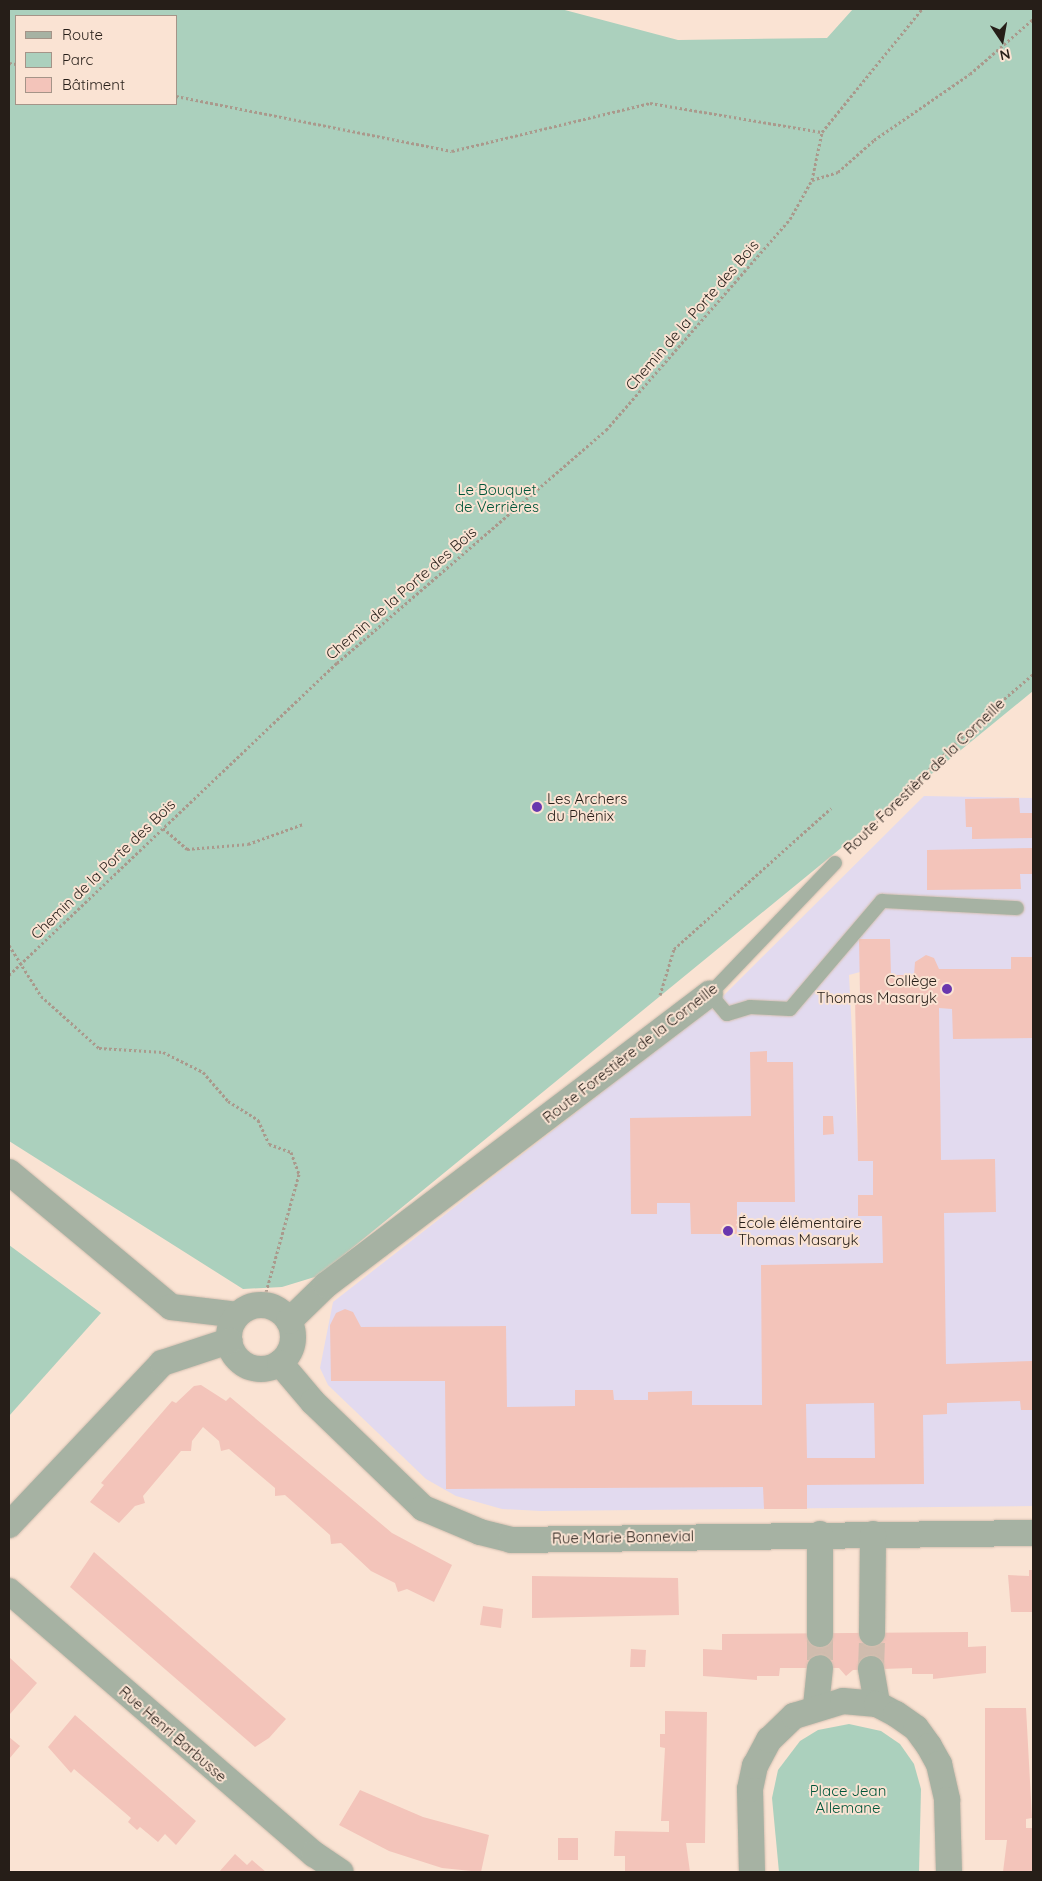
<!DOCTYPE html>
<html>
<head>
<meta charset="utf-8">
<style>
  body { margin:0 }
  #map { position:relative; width:1042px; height:1881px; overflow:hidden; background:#fae3d3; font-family:Quicksand,sans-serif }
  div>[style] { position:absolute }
  .education>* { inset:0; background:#e2daef }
  .green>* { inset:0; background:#abd0bd }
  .building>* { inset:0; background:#f3c4ba }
  .street-tunnel>* { height:26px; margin-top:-13px; transform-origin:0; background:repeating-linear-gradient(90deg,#d0bcae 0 26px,transparent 0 39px) }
  .path>* { height:3px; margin-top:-1.5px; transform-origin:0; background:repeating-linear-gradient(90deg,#aa998c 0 2.5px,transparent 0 5px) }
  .roads { filter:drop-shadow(0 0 1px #d4c0b1) drop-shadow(0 0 1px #d4c0b1) }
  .lane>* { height:14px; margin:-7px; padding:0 7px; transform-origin:7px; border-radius:7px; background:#a6b2a3 }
  .street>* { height:26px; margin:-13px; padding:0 13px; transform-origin:13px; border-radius:13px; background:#a6b2a3 }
  .street>.ring { margin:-13px; padding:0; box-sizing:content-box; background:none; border:26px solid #a6b2a3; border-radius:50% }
  .dots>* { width:14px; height:14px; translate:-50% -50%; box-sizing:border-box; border:2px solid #fae3d3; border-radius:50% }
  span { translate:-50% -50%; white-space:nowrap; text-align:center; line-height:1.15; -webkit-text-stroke:4px #fae3d3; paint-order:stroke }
  .street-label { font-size:15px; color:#261e18 }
  .park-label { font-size:15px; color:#00563a }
  .poi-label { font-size:15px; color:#261e18 }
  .left { translate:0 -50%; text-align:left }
  .right { translate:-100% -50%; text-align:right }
  .frame { position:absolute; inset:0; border:10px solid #261e18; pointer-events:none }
  .legend { position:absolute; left:15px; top:15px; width:162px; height:90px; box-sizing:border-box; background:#fae3d3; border:1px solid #a59488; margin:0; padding:6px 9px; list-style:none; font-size:15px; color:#261e18 }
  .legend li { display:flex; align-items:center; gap:10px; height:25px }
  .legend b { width:25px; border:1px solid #a59488 }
  .north { position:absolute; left:977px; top:15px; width:50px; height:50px; -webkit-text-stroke:4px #fae3d3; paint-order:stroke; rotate:168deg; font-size:14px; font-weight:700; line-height:20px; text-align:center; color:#261e18 }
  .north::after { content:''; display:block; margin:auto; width:18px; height:22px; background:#261e18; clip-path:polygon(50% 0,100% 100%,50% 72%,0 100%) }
</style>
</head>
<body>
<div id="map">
  <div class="education">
    <div style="clip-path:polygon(evenodd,924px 796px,1033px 798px,1033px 1506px,541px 1511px,502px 1509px,456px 1496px,426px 1479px,328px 1385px,320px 1368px,333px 1302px,716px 1003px,924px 796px,860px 972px,859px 1149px,858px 1149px,849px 975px,860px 972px)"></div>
  </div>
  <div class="green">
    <div style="clip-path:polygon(evenodd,9px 9px,561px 9px,678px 40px,827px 38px,853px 9px,1033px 9px,1033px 691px,318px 1276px,282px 1287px,243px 1289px,9px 1141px,9px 9px,16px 16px,176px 16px,176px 104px,16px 104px,16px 16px)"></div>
    <div style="clip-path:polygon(9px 1245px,101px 1313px,9px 1416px)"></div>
    <div style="clip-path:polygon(849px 1724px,881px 1731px,900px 1744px,914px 1764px,921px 1789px,919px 1872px,779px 1872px,772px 1798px,778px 1770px,800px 1741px,818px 1730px)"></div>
  </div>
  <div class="building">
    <div style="clip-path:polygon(1019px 798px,1020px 813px,1033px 813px,1033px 838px,972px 839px,972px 827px,966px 827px,965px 799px)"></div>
    <div style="clip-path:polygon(1033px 848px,1033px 874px,1020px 874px,1021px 889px,927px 890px,927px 850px)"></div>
    <div style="clip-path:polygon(evenodd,859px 939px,890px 939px,891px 975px,914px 975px,915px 962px,926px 955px,934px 958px,939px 969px,1011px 969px,1011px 957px,1033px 957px,1033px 1038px,953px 1039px,952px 1009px,939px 1008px,941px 1160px,995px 1159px,996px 1212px,944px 1213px,946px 1364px,1033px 1361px,1033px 1410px,1021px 1410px,1020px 1401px,947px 1403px,947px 1414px,923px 1415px,924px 1484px,807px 1485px,807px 1509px,764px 1509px,763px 1487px,446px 1489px,445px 1381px,331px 1381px,330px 1325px,336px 1313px,345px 1309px,353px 1312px,361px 1327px,506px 1326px,507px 1407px,575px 1406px,575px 1390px,613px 1390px,614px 1400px,648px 1400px,648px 1392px,692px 1391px,692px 1405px,762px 1405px,761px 1265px,883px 1263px,882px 1216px,858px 1216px,858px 1195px,873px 1195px,873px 1161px,858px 1161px,855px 996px,860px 995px,859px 939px,874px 1403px,875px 1458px,807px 1458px,806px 1404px,874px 1403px)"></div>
    <div style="clip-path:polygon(767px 1051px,767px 1062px,793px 1062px,795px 1202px,737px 1202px,737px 1234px,691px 1234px,690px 1203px,657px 1203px,657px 1214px,631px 1214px,630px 1118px,751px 1116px,750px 1052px)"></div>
    <div style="clip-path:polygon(823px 1116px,833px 1116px,834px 1134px,823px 1135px)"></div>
    <div style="clip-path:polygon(201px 1385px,226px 1401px,230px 1397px,392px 1533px,452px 1565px,434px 1602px,407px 1589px,398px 1592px,395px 1583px,371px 1571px,341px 1543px,331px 1544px,330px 1535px,285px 1495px,275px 1496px,275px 1488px,229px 1449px,221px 1451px,219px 1441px,203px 1427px,192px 1441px,191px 1451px,181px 1451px,143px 1496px,145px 1503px,135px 1506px,119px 1523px,90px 1502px,104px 1485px,101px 1483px,172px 1401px,176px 1403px,194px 1386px)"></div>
    <div style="clip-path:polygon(94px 1552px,286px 1719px,269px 1738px,255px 1747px,70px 1587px)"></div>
    <div style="clip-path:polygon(1029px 1570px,1033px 1570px,1033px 1612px,1011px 1612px,1008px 1575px,1029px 1576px)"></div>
    <div style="clip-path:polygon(532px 1576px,678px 1578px,679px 1615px,532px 1618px)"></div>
    <div style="clip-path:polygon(483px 1606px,503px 1609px,501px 1628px,480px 1625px)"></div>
    <div style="clip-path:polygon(968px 1632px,968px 1647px,986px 1646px,986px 1673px,933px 1679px,933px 1674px,912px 1674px,912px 1668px,853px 1670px,846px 1676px,839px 1668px,780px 1668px,779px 1676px,757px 1676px,757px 1680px,703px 1676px,703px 1649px,722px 1650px,722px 1634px)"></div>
    <div style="clip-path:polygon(631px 1649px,646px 1650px,645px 1667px,630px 1667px)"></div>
    <div style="clip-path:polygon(9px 1657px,37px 1683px,10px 1714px,9px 1713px)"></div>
    <div style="clip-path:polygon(985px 1708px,1026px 1708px,1032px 1818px,1026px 1819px,1026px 1828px,1033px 1828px,1033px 1872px,1003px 1872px,1007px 1840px,985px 1840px)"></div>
    <div style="clip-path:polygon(665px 1711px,707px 1712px,705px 1843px,686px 1843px,690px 1872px,625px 1872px,625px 1856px,614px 1856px,615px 1831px,669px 1832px,669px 1821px,661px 1821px,665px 1748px,660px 1747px,660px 1734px,665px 1734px)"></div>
    <div style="clip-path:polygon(75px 1715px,196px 1821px,176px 1845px,165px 1834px,158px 1842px,140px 1827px,137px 1830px,128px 1822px,131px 1818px,74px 1769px,71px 1773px,48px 1747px)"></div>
    <div style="clip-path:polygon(9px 1737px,20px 1746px,9px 1759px)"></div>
    <div style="clip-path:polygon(360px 1790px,423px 1817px,489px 1835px,481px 1872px,442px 1868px,389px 1851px,339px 1825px)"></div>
    <div style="clip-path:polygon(558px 1838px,578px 1838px,578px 1860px,558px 1860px)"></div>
    <div style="clip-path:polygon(235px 1854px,247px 1865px,252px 1860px,266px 1872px,219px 1872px)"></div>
  </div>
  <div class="street-tunnel">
    <div style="left:820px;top:1634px;width:34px;rotate:90deg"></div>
    <div style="left:871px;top:1669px;width:36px;rotate:-88deg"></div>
  </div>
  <div class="path">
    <div style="left:9px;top:63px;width:7px;rotate:8deg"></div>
    <div style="left:176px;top:96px;width:281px;rotate:11.3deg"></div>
    <div style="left:452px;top:151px;width:204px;rotate:-13.6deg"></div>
    <div style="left:650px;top:103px;width:174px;rotate:9.6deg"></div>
    <div style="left:812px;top:180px;width:27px;rotate:-17deg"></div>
    <div style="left:838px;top:172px;width:48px;rotate:-41.6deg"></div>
    <div style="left:874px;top:140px;width:116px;rotate:-34.5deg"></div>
    <div style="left:970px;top:74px;width:84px;rotate:-41.1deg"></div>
    <div style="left:163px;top:828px;width:32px;rotate:41deg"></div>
    <div style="left:187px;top:849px;width:61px;rotate:-4.7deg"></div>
    <div style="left:248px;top:844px;width:59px;rotate:-20deg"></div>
    <div style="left:851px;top:847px;width:173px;rotate:-44.8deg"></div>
    <div style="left:974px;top:725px;width:78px;rotate:-40.8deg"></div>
    <div style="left:9px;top:945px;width:60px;rotate:57.9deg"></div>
    <div style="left:41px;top:996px;width:78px;rotate:41.9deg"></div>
    <div style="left:99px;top:1048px;width:64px;rotate:3.6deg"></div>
    <div style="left:163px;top:1052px;width:45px;rotate:26.6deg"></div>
    <div style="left:203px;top:1072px;width:38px;rotate:49deg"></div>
    <div style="left:228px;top:1101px;width:36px;rotate:32deg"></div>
    <div style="left:258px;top:1120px;width:26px;rotate:65deg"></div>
    <div style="left:269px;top:1144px;width:23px;rotate:20deg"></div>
    <div style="left:291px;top:1152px;width:23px;rotate:70deg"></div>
    <div style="left:299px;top:1174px;width:130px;rotate:105.6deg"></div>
    <div style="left:9px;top:975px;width:453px;rotate:-43.6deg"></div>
    <div style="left:337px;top:663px;width:356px;rotate:-40.9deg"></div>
    <div style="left:606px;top:430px;width:280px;rotate:-48.9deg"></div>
    <div style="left:790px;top:219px;width:45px;rotate:-60.6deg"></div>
    <div style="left:812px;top:180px;width:49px;rotate:-78.2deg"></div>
    <div style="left:822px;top:132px;width:159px;rotate:-50.9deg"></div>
    <div style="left:660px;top:995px;width:48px;rotate:-73.1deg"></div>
    <div style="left:674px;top:949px;width:211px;rotate:-41.9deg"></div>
  </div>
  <div class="roads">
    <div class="lane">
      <div style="left:835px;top:863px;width:181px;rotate:133.7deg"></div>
      <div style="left:710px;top:994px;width:26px;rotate:50deg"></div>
      <div style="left:727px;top:1014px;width:24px;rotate:-17deg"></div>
      <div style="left:750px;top:1007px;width:40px;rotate:2.9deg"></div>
      <div style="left:790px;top:1009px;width:142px;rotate:-49.6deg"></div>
      <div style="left:882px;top:901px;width:135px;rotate:3deg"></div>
    </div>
    <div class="street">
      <div style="left:9px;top:1172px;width:211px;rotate:39.8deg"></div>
      <div style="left:171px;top:1307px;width:67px;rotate:6.8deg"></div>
      <div class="ring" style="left:229px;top:1305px;width:38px;height:38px"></div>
      <div style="left:289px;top:1321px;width:52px;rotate:-44.2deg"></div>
      <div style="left:326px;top:1285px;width:482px;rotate:-37.2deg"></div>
      <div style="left:280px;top:1363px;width:51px;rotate:49.8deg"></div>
      <div style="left:313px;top:1402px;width:153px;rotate:43.9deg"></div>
      <div style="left:423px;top:1508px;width:62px;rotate:22.8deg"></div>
      <div style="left:480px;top:1532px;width:32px;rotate:14deg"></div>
      <div style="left:511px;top:1540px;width:522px;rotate:-0.77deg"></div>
      <div style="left:9px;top:1525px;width:223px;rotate:-46.6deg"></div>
      <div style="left:162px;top:1363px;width:71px;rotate:-18.2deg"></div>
      <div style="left:9px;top:1591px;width:403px;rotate:40.8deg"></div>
      <div style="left:314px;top:1854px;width:32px;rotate:34deg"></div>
      <div style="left:872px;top:1633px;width:99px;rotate:-89.4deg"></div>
      <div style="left:820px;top:1634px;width:100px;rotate:-90deg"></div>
      <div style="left:871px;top:1669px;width:36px;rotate:80deg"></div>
      <div style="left:816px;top:1706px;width:38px;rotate:-84deg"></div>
      <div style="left:752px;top:1872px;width:83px;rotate:-91.4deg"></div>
      <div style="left:750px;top:1789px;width:24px;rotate:-78deg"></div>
      <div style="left:755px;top:1766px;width:30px;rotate:-62deg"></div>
      <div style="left:769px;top:1740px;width:35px;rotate:-44deg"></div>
      <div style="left:794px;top:1716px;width:51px;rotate:-17deg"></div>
      <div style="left:843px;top:1701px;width:34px;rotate:5deg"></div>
      <div style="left:877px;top:1704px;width:21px;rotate:28deg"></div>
      <div style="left:896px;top:1714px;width:24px;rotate:35deg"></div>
      <div style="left:916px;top:1728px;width:22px;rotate:54deg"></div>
      <div style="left:929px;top:1746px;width:21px;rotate:61deg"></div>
      <div style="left:939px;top:1764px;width:37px;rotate:77deg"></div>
      <div style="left:947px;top:1800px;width:72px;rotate:88.4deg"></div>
    </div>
  </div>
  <div class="dots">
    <div style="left:537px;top:807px;background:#6937ae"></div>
    <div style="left:947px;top:989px;background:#6937ae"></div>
    <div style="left:728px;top:1231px;background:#6937ae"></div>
  </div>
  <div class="street-label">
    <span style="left:692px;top:315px;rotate:-49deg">Chemin de la Porte des Bois</span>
    <span style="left:401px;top:593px;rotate:-41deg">Chemin de la Porte des Bois</span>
    <span style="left:924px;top:776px;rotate:-44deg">Route Forestière de la Corneille</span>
    <span style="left:103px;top:869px;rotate:-44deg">Chemin de la Porte des Bois</span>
    <span style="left:630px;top:1053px;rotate:-38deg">Route Forestière de la Corneille</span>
    <span style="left:623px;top:1537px;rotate:-1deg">Rue Marie Bonnevial</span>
    <span style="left:173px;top:1734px;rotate:41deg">Rue Henri Barbusse</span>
  </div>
  <div class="park-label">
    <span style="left:497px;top:498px">Le Bouquet<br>de Verrières</span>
    <span style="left:848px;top:1799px">Place Jean<br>Allemane</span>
  </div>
  <div class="poi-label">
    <span class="left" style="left:547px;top:807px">Les Archers<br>du Phénix</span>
    <span class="right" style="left:937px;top:989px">Collège<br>Thomas Masaryk</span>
    <span class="left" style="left:738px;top:1231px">École élémentaire<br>Thomas Masaryk</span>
  </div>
  <div class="frame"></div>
  <ul class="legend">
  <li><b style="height:6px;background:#a6b2a3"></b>Route</li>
  <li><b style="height:14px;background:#abd0bd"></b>Parc</li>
  <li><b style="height:14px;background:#f3c4ba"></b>Bâtiment</li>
  </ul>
  <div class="north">N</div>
</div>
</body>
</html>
